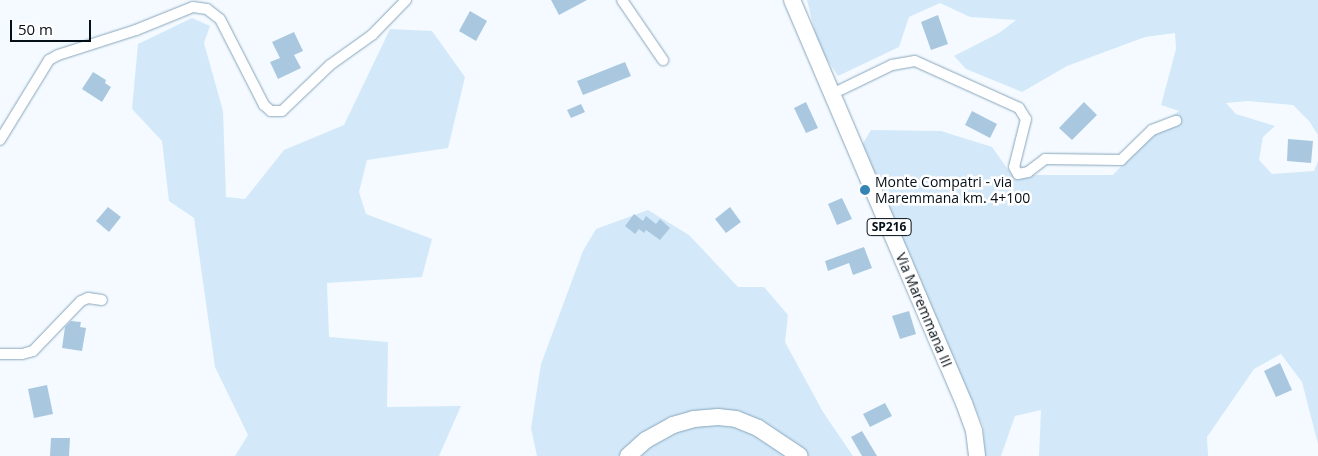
<!DOCTYPE html>
<html>
<head>
<meta charset="utf-8">
<style>
  body { margin:0 }
  #map { position:relative; width:1318px; height:456px; overflow:hidden; background:#f4faff; font-family:"Open Sans",sans-serif }
  div>[style] { position:absolute }
  .green>* { inset:0; background:#d3e9f9 }
  .building>* { inset:0; background:#a9c8df }
  .roads { filter:drop-shadow(0 0 1px #87a5bb) drop-shadow(0 0 1px #87a5bb) }
  .street>* { height:10px; margin:-5px; padding:0 5px; transform-origin:5px; border-radius:5px; background:#fff }
  .primary>* { height:16px; margin:-8px; padding:0 8px; transform-origin:8px; border-radius:8px; background:#fff }
  .dots>* { width:14px; height:14px; translate:-50% -50%; box-sizing:border-box; border:2px solid #fff; border-radius:50% }
  span { translate:-50% -50%; white-space:nowrap; text-align:center; line-height:1.15; -webkit-text-stroke:5px #fff; paint-order:stroke }
  .shield-label span { padding:1px 4px; background:#fff; border:1px solid; border-radius:4px; -webkit-text-stroke-width:0 }
  .shield-label { font-size:12px; color:#040f16; font-weight:700 }
  .poi-label { font-size:14px; color:#040f16 }
  .left { translate:0 -50%; text-align:left }
  .street-label { font-size:14px; color:#040f16 }
  .scale { position:absolute; left:10px; top:20px; width:81px; height:22px; box-sizing:border-box; border:2px solid #040f16; border-top:0; padding-left:6px; font-size:15px; line-height:18px; white-space:nowrap; color:#040f16; -webkit-text-stroke:4px #fff; paint-order:stroke }
</style>
</head>
<body>
<div id="map">
  <div class="green">
    <div style="clip-path:polygon(807px 0,1318px 0,1318px 135px,1309px 121px,1293px 105px,1248px 101px,1226px 103px,1236px 114px,1275px 126px,1263px 137px,1259px 160px,1272px 174px,1314px 171px,1318px 161px,1318px 444px,1302px 382px,1281px 354px,1254px 369px,1207px 437px,1208px 456px,1039px 456px,1041px 410px,1015px 416px,1001px 456px,985px 456px,983px 426px,862px 145px,871px 130px,941px 131px,992px 147px,1012px 175px,1113px 175px,1159px 126px,1179px 111px,1161px 105px,1176px 49px,1175px 33px,1145px 37px,1067px 66px,1022px 92px,966px 69px,954px 56px,999px 33px,1016px 20px,970px 17px,940px 3px,909px 17px,899px 47px,838px 76px,818px 46px)"></div>
    <div style="clip-path:polygon(192px 18px,210px 26px,204px 43px,223px 111px,226px 197px,245px 199px,284px 150px,344px 125px,390px 29px,432px 31px,465px 77px,448px 148px,367px 160px,359px 192px,366px 214px,432px 239px,422px 277px,327px 283px,329px 337px,388px 342px,387px 407px,461px 406px,439px 456px,235px 456px,248px 435px,215px 367px,194px 218px,169px 201px,162px 141px,132px 109px,138px 44px)"></div>
    <div style="clip-path:polygon(648px 210px,689px 235px,738px 287px,764px 287px,788px 315px,785px 342px,823px 412px,853px 456px,537px 456px,531px 428px,541px 364px,583px 251px,596px 229px)"></div>
  </div>
  <div class="building">
    <div style="clip-path:polygon(551px 0,587px 0,559px 15px)"></div>
    <div style="clip-path:polygon(470px 11px,487px 21px,476px 41px,459px 31px)"></div>
    <div style="clip-path:polygon(938px 15px,948px 44px,931px 50px,921px 22px)"></div>
    <div style="clip-path:polygon(294px 32px,303px 51px,294px 55px,301px 68px,278px 79px,270px 62px,280px 58px,272px 42px)"></div>
    <div style="clip-path:polygon(625px 62px,631px 76px,583px 95px,577px 81px)"></div>
    <div style="clip-path:polygon(93px 72px,106px 80px,105px 83px,111px 87px,102px 102px,82px 89px)"></div>
    <div style="clip-path:polygon(806px 102px,818px 128px,806px 133px,794px 108px)"></div>
    <div style="clip-path:polygon(1084px 102px,1097px 115px,1072px 140px,1059px 128px)"></div>
    <div style="clip-path:polygon(581px 104px,585px 112px,571px 118px,567px 110px)"></div>
    <div style="clip-path:polygon(972px 111px,997px 124px,990px 138px,965px 125px)"></div>
    <div style="clip-path:polygon(1288px 139px,1313px 141px,1311px 163px,1287px 161px)"></div>
    <div style="clip-path:polygon(842px 198px,852px 219px,837px 225px,828px 204px)"></div>
    <div style="clip-path:polygon(108px 207px,121px 217px,109px 232px,96px 221px)"></div>
    <div style="clip-path:polygon(730px 207px,741px 222px,726px 233px,715px 219px)"></div>
    <div style="clip-path:polygon(634px 214px,643px 221px,646px 216px,656px 224px,660px 219px,670px 228px,660px 240px,646px 230px,644px 233px,639px 229px,635px 234px,625px 226px)"></div>
    <div style="clip-path:polygon(864px 247px,872px 268px,853px 275px,849px 263px,828px 271px,825px 261px)"></div>
    <div style="clip-path:polygon(909px 311px,916px 334px,900px 339px,892px 316px)"></div>
    <div style="clip-path:polygon(71px 321px,81px 322px,80px 327px,86px 328px,82px 351px,62px 348px,65px 327px)"></div>
    <div style="clip-path:polygon(1280px 363px,1292px 390px,1276px 397px,1264px 371px)"></div>
    <div style="clip-path:polygon(47px 385px,53px 414px,34px 418px,28px 389px)"></div>
    <div style="clip-path:polygon(885px 403px,892px 416px,870px 427px,863px 414px)"></div>
    <div style="clip-path:polygon(862px 431px,877px 456px,862px 456px,851px 437px)"></div>
    <div style="clip-path:polygon(51px 438px,70px 438px,69px 456px,50px 456px)"></div>
  </div>
  <div class="roads">
    <div class="street">
      <div style="left:622px;top:0;width:73px;rotate:55.7deg"></div>
      <div style="left:832px;top:94px;width:67px;rotate:-25.8deg"></div>
      <div style="left:892px;top:65px;width:23px;rotate:-10deg"></div>
      <div style="left:915px;top:61px;width:114px;rotate:24.3deg"></div>
      <div style="left:1019px;top:108px;width:13px;rotate:58deg"></div>
      <div style="left:1026px;top:119px;width:49px;rotate:104deg"></div>
      <div style="left:1014px;top:167px;width:8px;rotate:60deg"></div>
      <div style="left:1018px;top:174px;width:10px;rotate:-11deg"></div>
      <div style="left:1028px;top:172px;width:21px;rotate:-37deg"></div>
      <div style="left:1045px;top:159px;width:76px;rotate:0.8deg"></div>
      <div style="left:1121px;top:160px;width:43px;rotate:-44.1deg"></div>
      <div style="left:1152px;top:130px;width:26px;rotate:-21deg"></div>
      <div style="left:0;top:140px;width:94px;rotate:-58.5deg"></div>
      <div style="left:49px;top:60px;width:10px;rotate:-29deg"></div>
      <div style="left:58px;top:55px;width:82px;rotate:-17.8deg"></div>
      <div style="left:136px;top:30px;width:61px;rotate:-22deg"></div>
      <div style="left:193px;top:7px;width:14px;rotate:8deg"></div>
      <div style="left:207px;top:9px;width:16px;rotate:38deg"></div>
      <div style="left:220px;top:19px;width:97px;rotate:62.9deg"></div>
      <div style="left:264px;top:105px;width:9px;rotate:41deg"></div>
      <div style="left:271px;top:111px;width:11px"></div>
      <div style="left:282px;top:111px;width:66px;rotate:-43.8deg"></div>
      <div style="left:330px;top:65px;width:52px;rotate:-35.5deg"></div>
      <div style="left:372px;top:35px;width:49px;rotate:-45.8deg"></div>
      <div style="left:0;top:354px;width:22px"></div>
      <div style="left:22px;top:354px;width:11px;rotate:-15deg"></div>
      <div style="left:33px;top:351px;width:69px;rotate:-46.2deg"></div>
      <div style="left:81px;top:301px;width:8px;rotate:-23deg"></div>
      <div style="left:88px;top:298px;width:14px;rotate:8deg"></div>
    </div>
    <div class="primary">
      <div style="left:792px;top:0;width:438px;rotate:66.9deg"></div>
      <div style="left:964px;top:403px;width:30px;rotate:70deg"></div>
      <div style="left:974px;top:431px;width:25px;rotate:83deg"></div>
      <div style="left:628px;top:456px;width:24px;rotate:-42deg"></div>
      <div style="left:646px;top:440px;width:31px;rotate:-29deg"></div>
      <div style="left:673px;top:425px;width:22px;rotate:-16deg"></div>
      <div style="left:694px;top:419px;width:24px;rotate:-5deg"></div>
      <div style="left:718px;top:417px;width:18px;rotate:6deg"></div>
      <div style="left:736px;top:419px;width:24px;rotate:22deg"></div>
      <div style="left:758px;top:428px;width:50px;rotate:33.7deg"></div>
    </div>
  </div>
  <div class="dots">
    <div style="left:865px;top:190px;background:#3584b6"></div>
  </div>
  <div class="shield-label">
    <span style="left:889px;top:227px">SP216</span>
  </div>
  <div class="poi-label">
    <span class="left" style="left:875px;top:190px">Monte Compatri - via<br>Maremmana km. 4+100</span>
  </div>
  <div class="street-label">
    <span style="left:924px;top:310px;rotate:67deg">Via Maremmana III</span>
  </div>
  <div class="scale">50 m</div>
</div>
</body>
</html>
